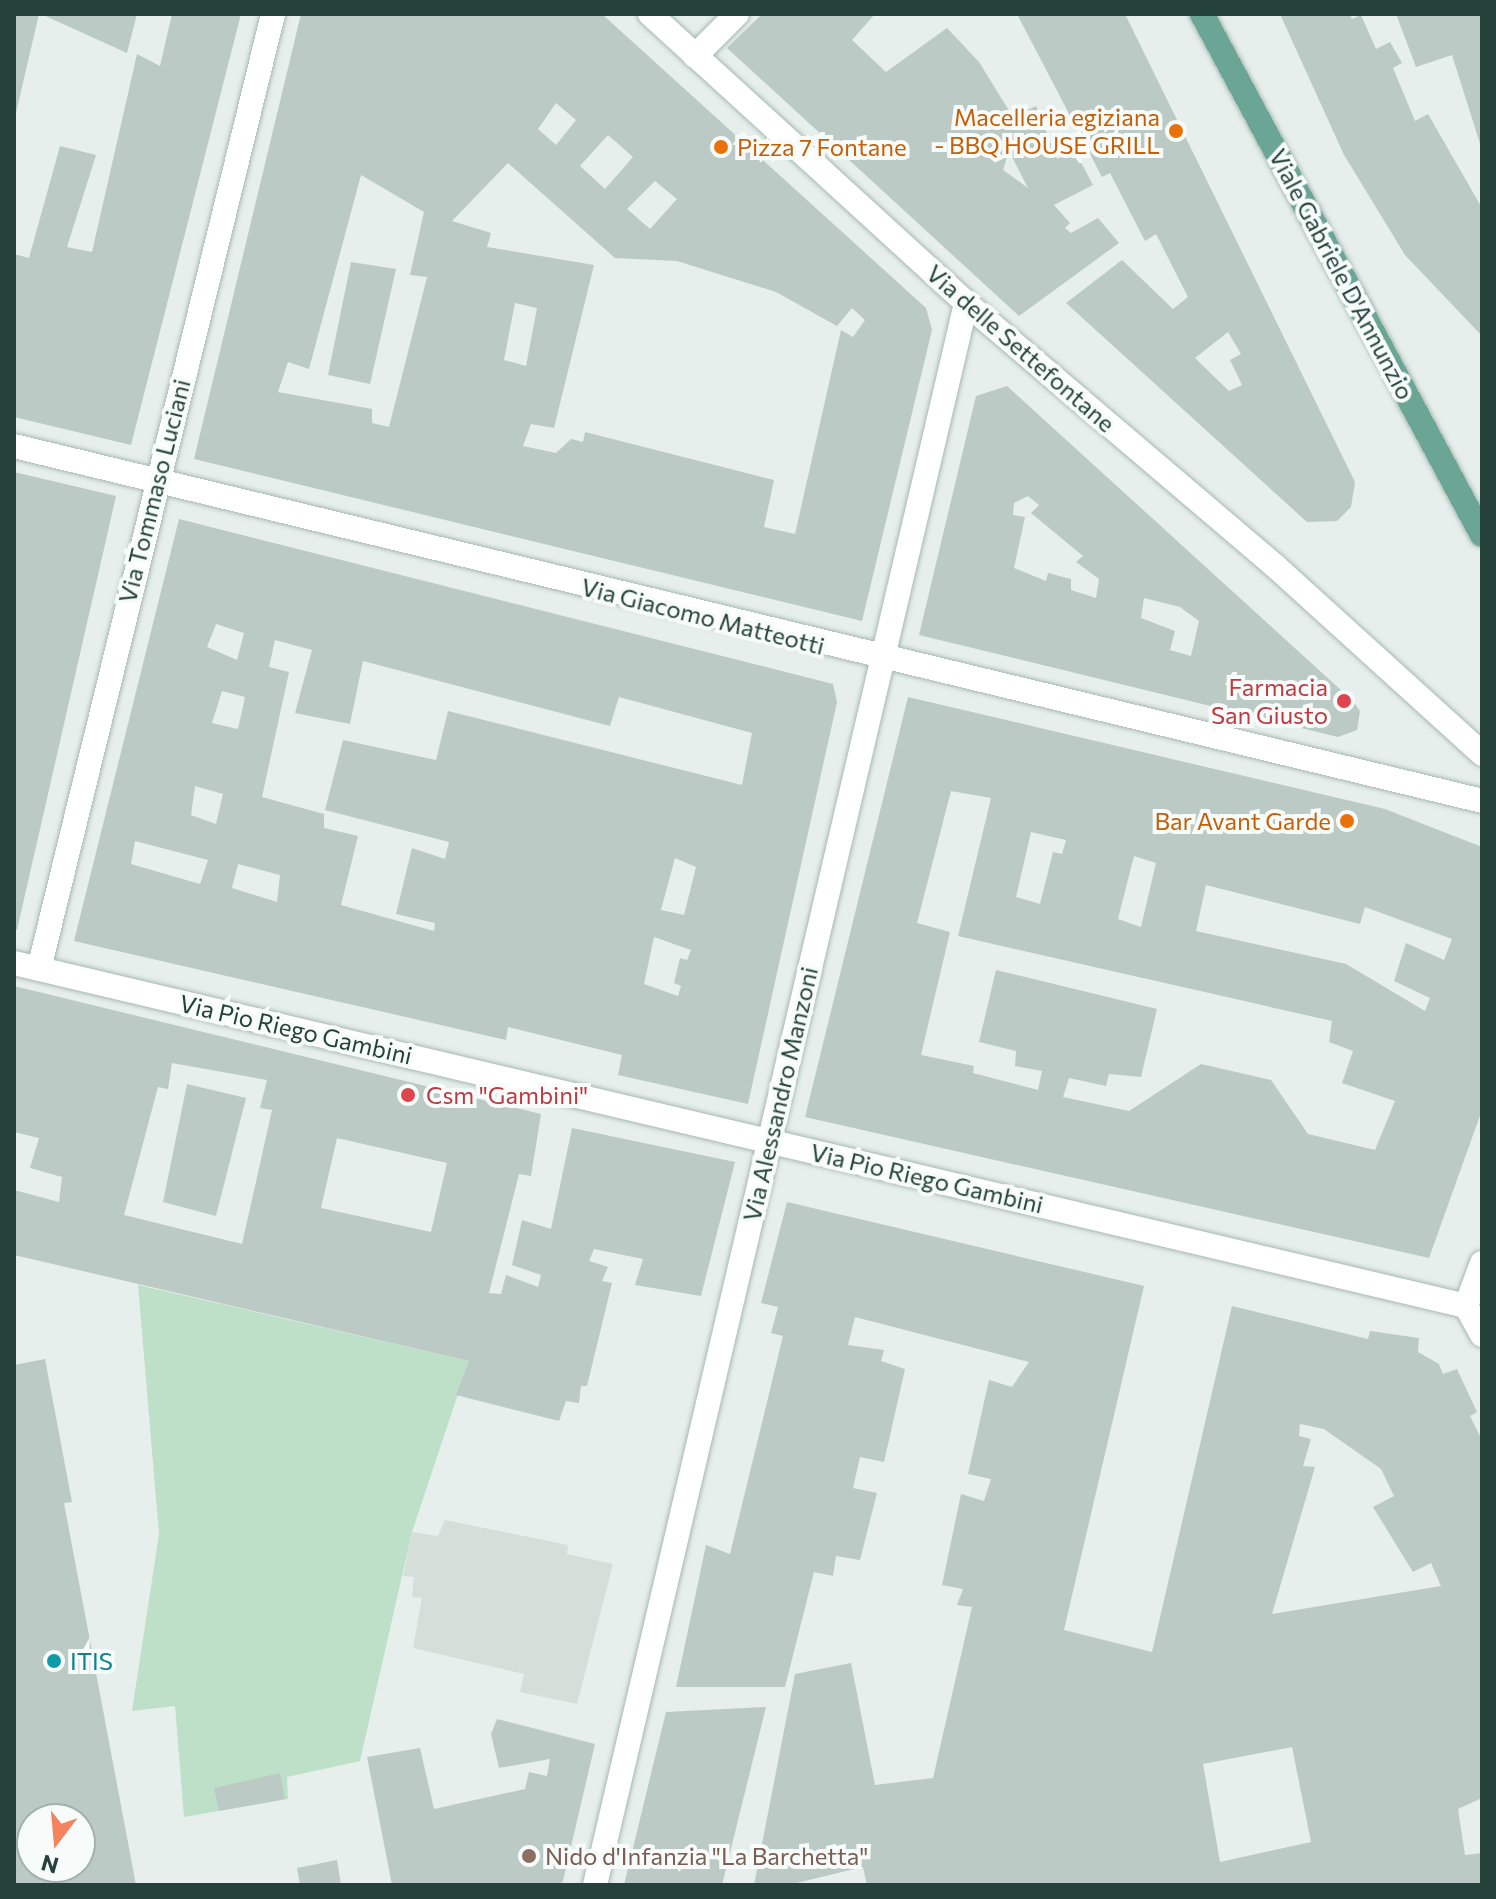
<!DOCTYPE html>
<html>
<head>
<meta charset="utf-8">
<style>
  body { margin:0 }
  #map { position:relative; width:1496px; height:1899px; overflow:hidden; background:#e6efeb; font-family:Commissioner,sans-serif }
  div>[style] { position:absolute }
  .built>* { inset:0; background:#d4dfda }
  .green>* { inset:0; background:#bfe0c8 }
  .building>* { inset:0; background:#bbcac4 }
  .roads { filter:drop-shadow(0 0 2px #a8b8b2) drop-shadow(0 0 2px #a8b8b2) }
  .minor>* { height:24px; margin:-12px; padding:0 12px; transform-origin:12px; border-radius:12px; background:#fff }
  .tertiary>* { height:24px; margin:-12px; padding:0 12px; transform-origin:12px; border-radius:12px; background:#fff }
  .primary>* { height:24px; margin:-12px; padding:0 12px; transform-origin:12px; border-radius:12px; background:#6aa596 }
  .dots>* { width:22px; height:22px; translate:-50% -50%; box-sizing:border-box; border:4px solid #f7fbf9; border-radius:50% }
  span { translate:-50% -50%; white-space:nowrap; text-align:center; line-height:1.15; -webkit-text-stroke:8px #f7fbf9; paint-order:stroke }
  .food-label { font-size:24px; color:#c56008 }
  .right { translate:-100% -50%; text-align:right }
  .left { translate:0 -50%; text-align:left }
  .street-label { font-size:24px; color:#24423a }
  .health-label { font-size:24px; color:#be3a42 }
  .culture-label { font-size:24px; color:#0d838f }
  .education-label { font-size:24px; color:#785e54 }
  .frame { position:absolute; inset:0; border:16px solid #24423a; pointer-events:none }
  .north { position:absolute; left:16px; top:1803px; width:80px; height:80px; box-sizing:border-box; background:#f7fbf9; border:2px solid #a3b1ad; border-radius:50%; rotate:196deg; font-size:22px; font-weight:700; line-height:32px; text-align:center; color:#24423a }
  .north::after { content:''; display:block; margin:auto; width:28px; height:36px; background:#f4845f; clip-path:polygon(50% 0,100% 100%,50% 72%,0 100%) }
</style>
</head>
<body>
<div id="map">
  <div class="built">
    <div style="clip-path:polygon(445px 1520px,568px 1545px,567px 1554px,613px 1564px,577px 1704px,520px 1692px,524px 1674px,413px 1648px,422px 1598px,412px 1597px,414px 1577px,403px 1576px,412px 1532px,438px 1536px)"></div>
  </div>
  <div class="green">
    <div style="clip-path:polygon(138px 1285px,469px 1361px,412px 1532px,360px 1761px,287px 1777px,288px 1799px,184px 1817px,175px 1706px,132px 1711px,159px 1534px)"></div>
  </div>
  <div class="building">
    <div style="clip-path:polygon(14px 14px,39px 14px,15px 117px,14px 117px)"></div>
    <div style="clip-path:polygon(41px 14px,137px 14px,127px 53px)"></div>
    <div style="clip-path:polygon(172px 14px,241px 14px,131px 445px,14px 417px,14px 254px,29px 258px,60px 146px,96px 155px,67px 247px,92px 252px,137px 54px,160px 66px)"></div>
    <div style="clip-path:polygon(evenodd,301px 14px,602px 14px,926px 308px,932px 330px,862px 621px,194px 459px,301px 14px,556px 103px,576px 120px,556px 145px,538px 129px,556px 103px,301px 14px,608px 135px,633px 157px,605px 189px,580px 166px,608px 135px,301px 14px,508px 163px,615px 258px,677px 261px,776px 292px,837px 326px,852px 308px,865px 320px,853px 337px,841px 330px,795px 534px,764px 527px,774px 480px,585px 432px,583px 442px,571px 439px,556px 453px,523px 446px,531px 424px,554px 428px,594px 265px,487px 247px,491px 233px,452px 221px,508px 163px,301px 14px,361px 175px,424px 212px,410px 275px,427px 277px,389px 427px,372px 423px,372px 409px,278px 392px,288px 362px,309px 369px,361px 175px,301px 14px,655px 181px,677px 199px,650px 229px,627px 209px,655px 181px,301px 14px,515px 303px,537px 308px,526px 366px,504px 360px,515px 303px)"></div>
    <div style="clip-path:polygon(evenodd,762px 14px,875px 14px,852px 40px,886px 72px,947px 28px,979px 62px,1013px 117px,1036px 106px,1057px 159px,1075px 151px,1093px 185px,1054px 205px,1070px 223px,1065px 228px,1071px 233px,1098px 218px,1119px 243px,1019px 316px,727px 48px,762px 14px,1009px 151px,1028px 188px,1003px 170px,1009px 151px)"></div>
    <div style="clip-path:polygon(evenodd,1017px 14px,1125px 14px,1355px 482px,1351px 507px,1337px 521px,1307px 522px,1066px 303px,1122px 260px,1173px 309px,1188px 297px,1156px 234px,1145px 241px,1110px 173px,1102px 177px,1017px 14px,1228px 332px,1241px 354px,1230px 360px,1242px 385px,1229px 391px,1195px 358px,1228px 332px)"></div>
    <div style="clip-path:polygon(1280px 14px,1350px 14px,1352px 19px,1361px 15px,1376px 49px,1390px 42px,1402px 63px,1393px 68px,1415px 121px,1428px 114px,1482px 208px,1482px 336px,1405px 255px,1344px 155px)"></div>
    <div style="clip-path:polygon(1396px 14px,1482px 14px,1482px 150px,1452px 55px,1416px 67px)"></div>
    <div style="clip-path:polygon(351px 262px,396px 269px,370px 384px,328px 375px)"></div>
    <div style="clip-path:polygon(evenodd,1007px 386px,1353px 701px,1360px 711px,1357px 730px,1338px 737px,919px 635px,976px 396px,1007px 386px,1028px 496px,1039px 505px,1031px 513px,1083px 556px,1076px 562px,1099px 579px,1096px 598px,1071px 590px,1071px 579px,1048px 573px,1046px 581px,1014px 568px,1025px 517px,1013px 515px,1014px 503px,1028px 496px,1007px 386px,1144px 598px,1180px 607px,1199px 621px,1191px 656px,1170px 650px,1175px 631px,1141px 618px,1144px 598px)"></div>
    <div style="clip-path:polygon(14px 472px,116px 496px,17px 930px,14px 929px)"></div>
    <div style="clip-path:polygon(evenodd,179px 519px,833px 684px,837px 702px,748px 1104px,618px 1075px,622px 1055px,508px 1027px,506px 1040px,74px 941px,179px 519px,216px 624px,244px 633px,237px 660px,207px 647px,216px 624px,179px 519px,275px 640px,312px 650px,295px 713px,350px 724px,363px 661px,610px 726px,619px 697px,752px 733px,742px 785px,448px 711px,436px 760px,343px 740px,325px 810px,449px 842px,445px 859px,412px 848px,396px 914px,435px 923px,434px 931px,341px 905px,358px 836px,324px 828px,324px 814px,262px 797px,289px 672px,269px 667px,275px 640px,179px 519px,222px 691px,245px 697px,238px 729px,212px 723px,222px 691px,179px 519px,195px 786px,223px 794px,216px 824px,191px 815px,195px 786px,179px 519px,135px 841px,208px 860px,200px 884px,131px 864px,135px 841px,179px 519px,675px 858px,696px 867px,684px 915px,661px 910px,675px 858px,179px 519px,238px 864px,280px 875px,277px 902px,232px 888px,238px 864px,179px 519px,654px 937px,691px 950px,687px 960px,680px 958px,674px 983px,681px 986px,678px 996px,644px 984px,654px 937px)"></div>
    <div style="clip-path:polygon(evenodd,908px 697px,1385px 809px,1482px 847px,1482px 1110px,1429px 1258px,805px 1117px,908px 697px,951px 791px,991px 798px,958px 936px,1332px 1021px,1329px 1042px,1353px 1051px,1342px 1083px,1395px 1101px,1375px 1150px,1308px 1134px,1271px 1080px,1201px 1064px,1129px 1111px,1063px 1097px,1069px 1078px,1106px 1086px,1109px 1074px,1141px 1077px,1157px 1009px,996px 970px,979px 1042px,1016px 1051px,1015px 1066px,1042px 1071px,1038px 1090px,973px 1073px,974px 1066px,921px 1055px,950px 932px,917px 923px,951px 791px,908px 697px,1031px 832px,1066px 840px,1062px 854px,1053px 852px,1040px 904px,1016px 897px,1031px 832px,908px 697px,1134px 856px,1156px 863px,1141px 927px,1118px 919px,1134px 856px,908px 697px,1206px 885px,1360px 924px,1365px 907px,1452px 939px,1444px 960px,1406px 943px,1394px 981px,1430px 998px,1425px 1011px,1346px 964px,1196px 931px,1206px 885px)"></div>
    <div style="clip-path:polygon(evenodd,14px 986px,541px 1114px,531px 1176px,519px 1174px,489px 1293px,501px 1294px,506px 1275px,538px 1287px,541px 1275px,512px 1265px,522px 1220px,551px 1229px,572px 1128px,735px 1162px,701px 1296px,635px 1285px,643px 1259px,594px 1249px,589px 1261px,608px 1267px,602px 1281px,612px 1283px,587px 1386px,581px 1386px,579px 1403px,566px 1401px,559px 1421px,456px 1395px,469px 1361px,14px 1255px,14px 1190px,59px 1202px,62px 1177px,30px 1168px,39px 1138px,14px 1132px,14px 986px,172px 1063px,267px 1080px,260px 1108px,272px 1110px,242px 1244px,124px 1215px,158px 1087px,168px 1089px,172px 1063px,14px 986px,337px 1138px,447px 1163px,431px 1232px,321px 1208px,337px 1138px)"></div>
    <div style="clip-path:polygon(187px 1084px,246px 1098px,216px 1216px,163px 1202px)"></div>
    <div style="clip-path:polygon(evenodd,787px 1202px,1144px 1286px,1064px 1630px,1152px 1652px,1232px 1306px,1368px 1339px,1370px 1331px,1419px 1338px,1418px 1352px,1439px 1364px,1443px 1374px,1457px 1369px,1477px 1412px,1470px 1416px,1482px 1440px,1482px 1798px,1458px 1809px,1465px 1855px,1482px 1853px,1482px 1885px,867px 1885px,863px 1867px,788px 1885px,754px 1885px,795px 1674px,851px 1663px,875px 1785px,933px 1778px,972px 1607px,957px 1605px,963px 1589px,942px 1585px,961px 1494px,984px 1501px,991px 1479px,968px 1474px,989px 1380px,1012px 1387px,1029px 1362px,855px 1317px,848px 1345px,884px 1350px,881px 1361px,905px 1369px,884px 1462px,860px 1457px,853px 1488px,877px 1493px,860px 1560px,836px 1556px,833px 1576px,814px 1572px,785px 1687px,676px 1687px,706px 1545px,730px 1554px,783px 1336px,771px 1333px,778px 1307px,761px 1303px,787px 1202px,1300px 1424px,1324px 1429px,1381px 1469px,1394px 1496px,1373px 1507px,1413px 1572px,1431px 1563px,1441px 1586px,1272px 1614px,1315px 1467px,1303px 1466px,1311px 1439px,1299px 1436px,1300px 1424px,787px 1202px,1292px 1747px,1311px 1842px,1220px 1862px,1203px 1764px,1292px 1747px)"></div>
    <div style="clip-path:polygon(evenodd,45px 1359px,72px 1502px,64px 1503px,136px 1885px,14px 1885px,14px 1365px,45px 1359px,32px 1819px,80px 1819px,80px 1867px,32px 1867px,32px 1819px)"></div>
    <div style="clip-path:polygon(766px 1707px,722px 1885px,624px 1885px,666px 1712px)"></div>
    <div style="clip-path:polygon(497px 1719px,595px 1744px,563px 1881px,559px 1885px,392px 1885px,367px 1757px,420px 1748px,434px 1809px,525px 1789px,529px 1772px,547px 1776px,550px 1759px,499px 1768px,491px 1734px)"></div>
    <div style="clip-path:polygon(280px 1773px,285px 1799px,219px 1811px,214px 1788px)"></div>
    <div style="clip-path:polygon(337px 1860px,341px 1885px,300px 1885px,297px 1868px)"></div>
  </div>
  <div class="roads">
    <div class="minor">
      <div style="left:695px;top:56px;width:59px;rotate:-45deg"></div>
      <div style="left:14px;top:446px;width:1510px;rotate:13.59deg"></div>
      <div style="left:14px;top:963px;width:1492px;rotate:13.29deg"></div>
      <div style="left:39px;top:969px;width:983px;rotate:-76.23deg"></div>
      <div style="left:1482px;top:1263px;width:46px;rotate:110.4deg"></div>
      <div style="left:1466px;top:1306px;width:33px;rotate:61deg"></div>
      <div style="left:595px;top:1885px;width:1625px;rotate:-76.8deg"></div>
    </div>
    <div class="tertiary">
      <div style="left:650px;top:14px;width:428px;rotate:42.4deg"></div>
      <div style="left:966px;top:303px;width:406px;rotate:40.4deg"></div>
      <div style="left:1275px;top:566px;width:280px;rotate:42.2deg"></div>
    </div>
    <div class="primary">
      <div style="left:1202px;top:14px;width:591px;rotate:61.75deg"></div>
    </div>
  </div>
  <div class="dots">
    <div style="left:1176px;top:131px;background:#e8710a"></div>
    <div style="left:721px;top:147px;background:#e8710a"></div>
    <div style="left:1344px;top:701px;background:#e0444e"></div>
    <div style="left:1347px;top:821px;background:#e8710a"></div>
    <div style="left:408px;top:1095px;background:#e0444e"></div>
    <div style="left:54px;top:1661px;background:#0f9aa8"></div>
    <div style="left:529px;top:1856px;background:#8d6e63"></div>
  </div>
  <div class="food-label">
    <span class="right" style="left:1160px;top:131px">Macelleria egiziana<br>- BBQ HOUSE GRILL</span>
    <span class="left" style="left:737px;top:147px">Pizza 7 Fontane</span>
    <span class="right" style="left:1331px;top:821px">Bar Avant Garde</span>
  </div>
  <div class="street-label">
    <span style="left:1342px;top:274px;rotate:62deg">Viale Gabriele D'Annunzio</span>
    <span style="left:1021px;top:348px;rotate:41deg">Via delle Settefontane</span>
    <span style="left:154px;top:491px;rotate:-76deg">Via Tommaso Luciani</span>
    <span style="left:703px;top:616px;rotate:14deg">Via Giacomo Matteotti</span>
    <span style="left:296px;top:1029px;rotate:13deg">Via Pio Riego Gambini</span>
    <span style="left:780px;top:1094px;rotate:-77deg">Via Alessandro Manzoni</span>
    <span style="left:927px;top:1178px;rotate:13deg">Via Pio Riego Gambini</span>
  </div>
  <div class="health-label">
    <span class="right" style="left:1328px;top:701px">Farmacia<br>San Giusto</span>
    <span class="left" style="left:426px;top:1095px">Csm "Gambini"</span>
  </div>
  <div class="culture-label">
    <span class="left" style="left:70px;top:1661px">ITIS</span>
  </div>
  <div class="education-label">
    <span class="left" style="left:545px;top:1856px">Nido d'Infanzia "La Barchetta"</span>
  </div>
  <div class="frame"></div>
  <div class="north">N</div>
</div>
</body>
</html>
